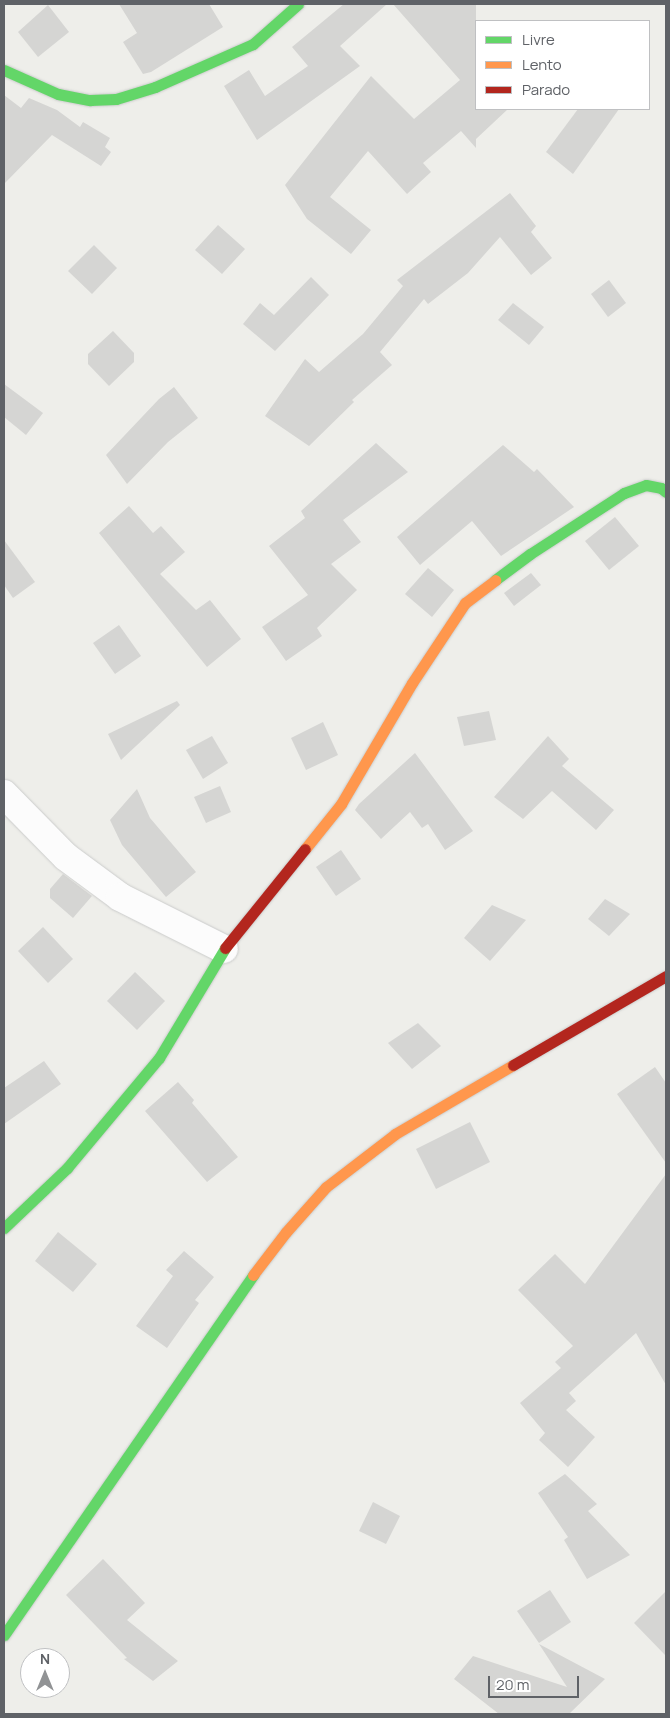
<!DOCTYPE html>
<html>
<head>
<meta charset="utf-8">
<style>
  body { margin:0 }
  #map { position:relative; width:670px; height:1718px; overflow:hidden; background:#eeeeea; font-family:Manrope,sans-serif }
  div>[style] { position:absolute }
  .building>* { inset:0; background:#d5d5d3 }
  .roads { filter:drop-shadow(0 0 1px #cbcccb) drop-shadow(0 0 1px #cbcccb) }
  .street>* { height:28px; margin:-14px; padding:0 14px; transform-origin:14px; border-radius:14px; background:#fcfcfc }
  .fast>* { height:11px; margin:-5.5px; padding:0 5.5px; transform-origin:5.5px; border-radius:5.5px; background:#63d668 }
  .slow>* { height:11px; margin:-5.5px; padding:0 5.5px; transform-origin:5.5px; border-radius:5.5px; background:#ff974d }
  .jam>* { height:11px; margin:-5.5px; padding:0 5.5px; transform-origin:5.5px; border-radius:5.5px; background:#b3261e }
  span { translate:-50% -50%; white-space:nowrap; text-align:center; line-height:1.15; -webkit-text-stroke:4.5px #fff; paint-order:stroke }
  .frame { position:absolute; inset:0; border:5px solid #5f6267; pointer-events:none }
  .legend { position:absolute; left:475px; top:20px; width:175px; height:90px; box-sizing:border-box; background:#fff; border:1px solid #bfc0c2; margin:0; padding:6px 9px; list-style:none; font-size:15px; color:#5f6267 }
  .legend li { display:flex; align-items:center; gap:10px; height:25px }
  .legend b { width:25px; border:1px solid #bfc0c2 }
  .north { position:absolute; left:20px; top:1648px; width:50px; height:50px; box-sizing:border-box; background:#fff; border:1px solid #bfc0c2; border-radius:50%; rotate:0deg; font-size:14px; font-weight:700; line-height:20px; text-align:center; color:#5f6267 }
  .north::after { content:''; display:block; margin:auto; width:18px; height:22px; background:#919395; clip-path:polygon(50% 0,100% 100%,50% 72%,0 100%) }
  .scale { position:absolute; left:488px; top:1676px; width:91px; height:22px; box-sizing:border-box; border:2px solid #5f6267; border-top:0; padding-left:6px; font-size:15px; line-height:18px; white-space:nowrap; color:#5f6267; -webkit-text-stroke:4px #fff; paint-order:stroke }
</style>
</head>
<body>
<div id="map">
  <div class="building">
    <div style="clip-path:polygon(119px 4px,209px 4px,223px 27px,151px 72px,143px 74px,123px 42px,137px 33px)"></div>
    <div style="clip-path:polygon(344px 4px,387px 4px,340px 46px,360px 66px,257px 140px,224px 86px,249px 70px,265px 96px,308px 66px,292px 47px)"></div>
    <div style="clip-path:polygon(393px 4px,476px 4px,476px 109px,508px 109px,476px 139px,476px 148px,461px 131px,423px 163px,431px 172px,407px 194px,368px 151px,330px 197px,371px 230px,351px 254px,307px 219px,285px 185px,371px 76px,414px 119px,460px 80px)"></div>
    <div style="clip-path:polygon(48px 5px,69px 32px,38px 57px,18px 32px)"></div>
    <div style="clip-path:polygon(4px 95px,21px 108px,29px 98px,57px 110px,80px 127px,83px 122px,110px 138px,105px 147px,111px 152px,101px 166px,52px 135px,4px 184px)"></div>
    <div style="clip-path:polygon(578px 109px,619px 109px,573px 174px,546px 152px)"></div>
    <div style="clip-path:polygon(510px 193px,536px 226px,531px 232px,552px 258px,531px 275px,500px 237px,468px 273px,428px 304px,424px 299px,380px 352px,392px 365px,352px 400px,354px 402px,309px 446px,265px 416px,305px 359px,319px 372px,363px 334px,403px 286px,397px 280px)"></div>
    <div style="clip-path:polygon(218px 225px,245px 249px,222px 274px,195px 250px)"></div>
    <div style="clip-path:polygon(94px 245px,117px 268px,92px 294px,68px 271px)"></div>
    <div style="clip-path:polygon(311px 277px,329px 295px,275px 351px,243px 324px,260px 303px,274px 315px)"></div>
    <div style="clip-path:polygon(609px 280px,626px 303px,608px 317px,591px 294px)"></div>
    <div style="clip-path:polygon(513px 303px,544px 327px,529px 345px,498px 320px)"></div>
    <div style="clip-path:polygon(113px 331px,134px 353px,134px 362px,109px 386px,88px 364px,88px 354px)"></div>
    <div style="clip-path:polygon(4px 384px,43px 413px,26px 435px,4px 417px)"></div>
    <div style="clip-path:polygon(174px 387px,198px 418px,168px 442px,127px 484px,106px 455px,159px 399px)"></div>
    <div style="clip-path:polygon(376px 443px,408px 472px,343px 520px,361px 542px,331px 564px,357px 590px,317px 628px,322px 636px,286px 661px,262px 627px,308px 595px,269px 546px,305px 518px,301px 511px)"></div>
    <div style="clip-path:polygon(503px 445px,534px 472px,537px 469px,574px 507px,501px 556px,472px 521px,420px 565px,397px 537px)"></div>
    <div style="clip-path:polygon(129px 506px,153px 533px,161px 526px,185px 552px,160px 574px,196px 610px,210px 600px,241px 639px,207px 667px,99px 533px)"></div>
    <div style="clip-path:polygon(615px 517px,639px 546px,609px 570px,585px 541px)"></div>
    <div style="clip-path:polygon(4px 540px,35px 582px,13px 598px,4px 585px)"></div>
    <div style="clip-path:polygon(428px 568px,454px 590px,432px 617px,405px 594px)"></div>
    <div style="clip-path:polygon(531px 573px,541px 585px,514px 606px,504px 593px)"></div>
    <div style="clip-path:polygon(119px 625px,141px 656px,115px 674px,93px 643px)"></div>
    <div style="clip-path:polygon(177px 701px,180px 705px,121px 760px,108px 734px)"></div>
    <div style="clip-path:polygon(489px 711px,496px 740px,464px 746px,457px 717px)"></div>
    <div style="clip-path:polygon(323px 722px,338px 755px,306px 770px,291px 738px)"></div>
    <div style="clip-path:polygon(212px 736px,228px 763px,203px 779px,186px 750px)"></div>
    <div style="clip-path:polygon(548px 736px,569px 759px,562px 766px,614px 810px,596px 830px,552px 791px,523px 819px,494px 797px)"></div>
    <div style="clip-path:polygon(415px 753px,473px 831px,445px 850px,428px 824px,422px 828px,410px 812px,381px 839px,355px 810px,359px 804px)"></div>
    <div style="clip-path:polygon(220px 786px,231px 812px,206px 823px,194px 797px)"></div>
    <div style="clip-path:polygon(137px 789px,150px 818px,196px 872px,166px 897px,122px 845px,110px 820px)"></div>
    <div style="clip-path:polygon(341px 850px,361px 879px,336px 896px,316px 867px)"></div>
    <div style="clip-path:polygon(63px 874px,92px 896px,73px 918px,50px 898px,50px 889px)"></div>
    <div style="clip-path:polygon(605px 899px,630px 914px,609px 936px,588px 919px)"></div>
    <div style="clip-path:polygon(492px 905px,526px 920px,490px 961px,464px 938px)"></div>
    <div style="clip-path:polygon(43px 927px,73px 959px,48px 983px,18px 951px)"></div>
    <div style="clip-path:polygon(135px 972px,165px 1001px,137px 1030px,107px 1001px)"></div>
    <div style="clip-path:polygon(418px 1023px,441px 1046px,412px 1069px,388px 1043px)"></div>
    <div style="clip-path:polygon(44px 1061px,61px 1084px,4px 1124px,4px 1088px)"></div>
    <div style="clip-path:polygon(655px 1067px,666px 1083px,666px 1163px,617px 1094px)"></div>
    <div style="clip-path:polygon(178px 1082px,194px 1100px,192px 1103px,238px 1157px,207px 1182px,145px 1111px)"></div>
    <div style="clip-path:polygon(470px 1122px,490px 1162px,436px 1189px,416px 1149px)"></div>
    <div style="clip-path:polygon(666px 1174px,666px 1385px,636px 1333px,569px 1393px,576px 1401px,566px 1410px,595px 1437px,568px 1467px,539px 1440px,545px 1433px,520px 1403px,561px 1368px,555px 1362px,573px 1346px,518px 1290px,555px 1254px,585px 1284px)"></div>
    <div style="clip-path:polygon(58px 1232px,97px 1264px,73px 1292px,35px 1261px)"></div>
    <div style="clip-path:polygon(184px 1251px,214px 1277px,195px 1300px,199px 1303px,167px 1348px,136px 1326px,173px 1276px,166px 1270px)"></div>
    <div style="clip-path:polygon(565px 1474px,597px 1504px,588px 1511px,630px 1555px,587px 1579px,564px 1540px,568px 1537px,538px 1493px)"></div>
    <div style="clip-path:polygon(373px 1502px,400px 1516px,386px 1544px,359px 1531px)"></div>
    <div style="clip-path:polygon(103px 1559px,145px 1603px,127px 1620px,178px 1661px,153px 1681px,124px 1659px,127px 1658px,66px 1595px)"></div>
    <div style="clip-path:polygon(550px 1590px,571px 1622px,539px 1643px,517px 1611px)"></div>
    <div style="clip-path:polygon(666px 1591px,666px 1656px,634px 1623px)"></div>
    <div style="clip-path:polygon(539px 1644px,605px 1679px,569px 1714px,499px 1714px,454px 1679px,473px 1656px,567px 1687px)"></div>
  </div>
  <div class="roads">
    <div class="street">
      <div style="left:4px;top:794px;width:88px;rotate:45.5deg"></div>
      <div style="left:66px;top:857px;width:67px;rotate:36.5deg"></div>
      <div style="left:120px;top:897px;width:116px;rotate:26.6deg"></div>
    </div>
    <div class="fast">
      <div style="left:4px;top:70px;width:59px;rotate:24deg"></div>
      <div style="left:58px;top:94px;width:33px;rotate:11deg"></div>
      <div style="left:90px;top:100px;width:26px;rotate:-2deg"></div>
      <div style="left:116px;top:99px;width:41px;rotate:-17.1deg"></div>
      <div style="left:155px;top:87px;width:107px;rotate:-23.7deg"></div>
      <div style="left:253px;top:44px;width:60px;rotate:-41.6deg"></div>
      <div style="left:495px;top:580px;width:44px;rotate:-36.6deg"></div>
      <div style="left:530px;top:554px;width:112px;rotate:-33deg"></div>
      <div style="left:624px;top:493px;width:23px;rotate:-20deg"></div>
      <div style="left:646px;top:485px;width:15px;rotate:11deg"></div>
      <div style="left:661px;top:488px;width:6px;rotate:39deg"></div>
      <div style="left:4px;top:1228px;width:87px;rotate:-43.6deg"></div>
      <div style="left:67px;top:1168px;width:143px;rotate:-50.1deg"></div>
      <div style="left:159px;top:1058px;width:128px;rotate:-59deg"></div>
      <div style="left:4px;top:1635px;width:438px;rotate:-55.3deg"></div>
    </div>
    <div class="slow">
      <div style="left:305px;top:849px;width:58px;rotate:-51.3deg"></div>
      <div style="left:341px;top:804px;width:140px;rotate:-59.6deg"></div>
      <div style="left:412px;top:683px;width:96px;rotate:-56.5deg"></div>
      <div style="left:465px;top:603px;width:38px;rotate:-37deg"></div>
      <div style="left:253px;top:1275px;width:54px;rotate:-52.5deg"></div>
      <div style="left:286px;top:1232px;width:60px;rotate:-48.4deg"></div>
      <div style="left:326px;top:1187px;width:87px;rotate:-37.5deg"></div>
      <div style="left:395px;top:1134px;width:137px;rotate:-30.3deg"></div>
    </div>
    <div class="jam">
      <div style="left:225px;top:948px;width:127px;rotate:-51.1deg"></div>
      <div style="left:513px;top:1065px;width:177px;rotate:-30.2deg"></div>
    </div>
  </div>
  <div class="frame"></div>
  <ul class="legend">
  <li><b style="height:6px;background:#63d668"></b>Livre</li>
  <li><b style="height:6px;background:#ff974d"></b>Lento</li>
  <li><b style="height:6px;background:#b3261e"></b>Parado</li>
  </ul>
  <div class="north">N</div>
  <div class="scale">20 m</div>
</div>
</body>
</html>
